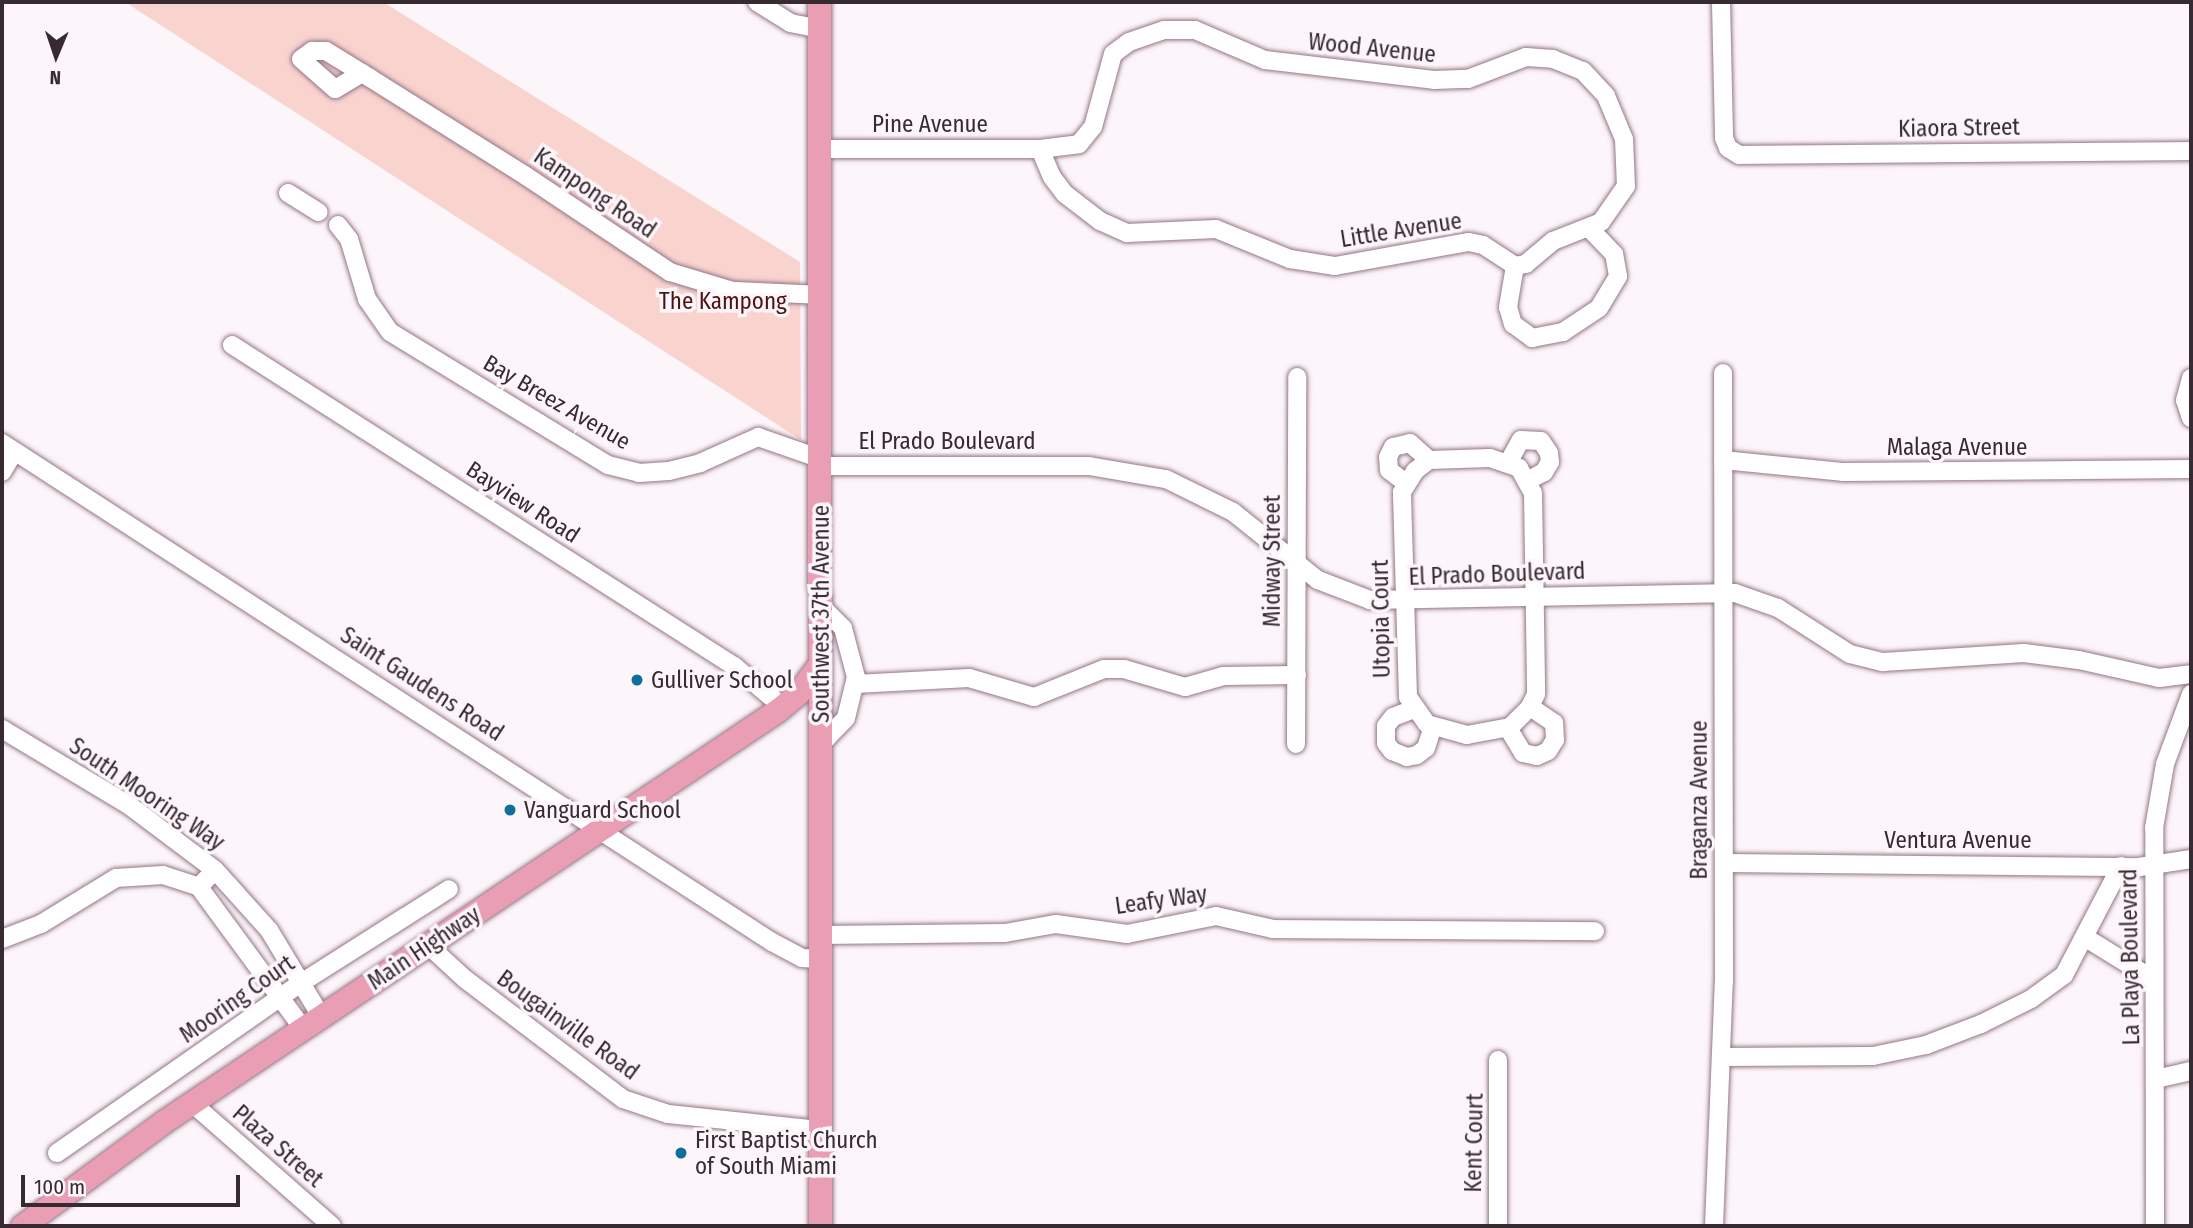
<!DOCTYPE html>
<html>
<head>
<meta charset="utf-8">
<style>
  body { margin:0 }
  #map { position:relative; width:2193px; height:1228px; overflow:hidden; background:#fcf5f9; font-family:"Fira Sans Condensed",sans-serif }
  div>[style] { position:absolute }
  .green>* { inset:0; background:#f9d3ce }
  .roads { filter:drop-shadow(0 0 2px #947587) drop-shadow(0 0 2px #947587) }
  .minor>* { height:18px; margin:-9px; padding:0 9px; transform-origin:9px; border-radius:9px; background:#fff }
  .major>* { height:23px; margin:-11.5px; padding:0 11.5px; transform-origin:11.5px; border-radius:11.5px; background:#e99eb4 }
  .dots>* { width:19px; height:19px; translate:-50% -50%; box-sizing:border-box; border:4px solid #fcf5f9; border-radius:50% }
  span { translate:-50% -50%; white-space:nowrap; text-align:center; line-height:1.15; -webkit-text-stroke:7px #fcf5f9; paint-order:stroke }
  .street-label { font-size:23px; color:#372a31 }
  .park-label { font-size:23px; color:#501211 }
  .poi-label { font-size:23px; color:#372a31 }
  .left { translate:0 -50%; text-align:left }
  .frame { position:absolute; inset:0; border:4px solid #372a31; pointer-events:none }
  .north { position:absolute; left:21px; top:21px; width:70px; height:70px; -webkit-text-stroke:5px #fcf5f9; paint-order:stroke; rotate:182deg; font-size:19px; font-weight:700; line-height:28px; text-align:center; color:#372a31 }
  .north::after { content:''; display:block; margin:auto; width:24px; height:32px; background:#372a31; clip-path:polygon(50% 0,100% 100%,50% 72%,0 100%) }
  .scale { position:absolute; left:21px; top:1175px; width:219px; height:32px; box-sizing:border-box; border:4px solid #372a31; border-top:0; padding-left:9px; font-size:21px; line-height:24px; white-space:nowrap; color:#372a31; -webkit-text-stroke:5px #fcf5f9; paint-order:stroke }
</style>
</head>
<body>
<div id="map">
  <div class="green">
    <div style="clip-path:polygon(125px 2px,383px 2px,800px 262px,801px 440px)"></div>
  </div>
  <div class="roads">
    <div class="minor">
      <div style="left:757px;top:2px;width:39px;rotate:32deg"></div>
      <div style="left:790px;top:23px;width:31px;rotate:11deg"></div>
      <div style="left:1721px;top:2px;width:136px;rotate:88.7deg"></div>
      <div style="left:1724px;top:138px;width:11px;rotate:68deg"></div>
      <div style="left:1728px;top:148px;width:13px;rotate:32deg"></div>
      <div style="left:1739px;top:155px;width:452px;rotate:-0.5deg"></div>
      <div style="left:362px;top:73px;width:31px;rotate:149deg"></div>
      <div style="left:335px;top:89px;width:45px;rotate:-138.6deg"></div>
      <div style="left:301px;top:59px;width:14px;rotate:-36deg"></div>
      <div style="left:312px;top:51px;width:14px"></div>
      <div style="left:326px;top:51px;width:52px;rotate:31.5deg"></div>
      <div style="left:370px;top:78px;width:184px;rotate:32.1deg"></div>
      <div style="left:526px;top:176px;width:173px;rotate:33.7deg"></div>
      <div style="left:670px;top:272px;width:66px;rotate:16.8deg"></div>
      <div style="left:733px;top:291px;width:87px;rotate:2.6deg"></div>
      <div style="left:820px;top:149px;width:220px"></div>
      <div style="left:1040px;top:149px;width:39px;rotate:-7deg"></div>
      <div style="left:1079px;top:144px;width:22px;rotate:-51deg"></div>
      <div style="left:1093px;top:127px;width:76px;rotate:-74.7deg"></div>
      <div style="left:1113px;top:54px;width:20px;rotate:-37deg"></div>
      <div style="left:1129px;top:42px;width:37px;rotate:-19deg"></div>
      <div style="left:1164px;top:30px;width:31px"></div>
      <div style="left:1195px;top:30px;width:76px;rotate:23.2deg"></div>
      <div style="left:1265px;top:60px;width:170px;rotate:6.7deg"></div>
      <div style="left:1434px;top:80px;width:34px;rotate:-2deg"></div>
      <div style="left:1468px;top:79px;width:62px;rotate:-20.8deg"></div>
      <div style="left:1526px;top:57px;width:27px;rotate:4deg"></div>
      <div style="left:1553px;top:59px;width:32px;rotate:22deg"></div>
      <div style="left:1583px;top:71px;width:34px;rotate:47deg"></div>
      <div style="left:1606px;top:96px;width:47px;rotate:67.3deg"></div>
      <div style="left:1624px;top:139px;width:47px;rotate:87.6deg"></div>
      <div style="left:1626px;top:186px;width:44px;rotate:124.8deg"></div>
      <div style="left:1601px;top:222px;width:52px;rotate:158.4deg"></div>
      <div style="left:1553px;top:241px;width:35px;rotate:140deg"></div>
      <div style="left:1526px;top:264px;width:11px;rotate:170deg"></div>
      <div style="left:1040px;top:149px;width:30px;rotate:67deg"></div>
      <div style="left:1052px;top:177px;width:21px;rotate:53deg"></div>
      <div style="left:1065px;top:194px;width:44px;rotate:37.6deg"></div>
      <div style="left:1100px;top:221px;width:30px;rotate:24deg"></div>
      <div style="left:1127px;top:233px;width:89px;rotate:-2.6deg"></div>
      <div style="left:1216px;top:229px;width:80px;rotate:22.1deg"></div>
      <div style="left:1290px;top:259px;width:46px;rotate:8.8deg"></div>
      <div style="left:1335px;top:266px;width:136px;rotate:-10.2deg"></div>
      <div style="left:1469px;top:242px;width:14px;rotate:12deg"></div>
      <div style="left:1483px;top:245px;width:38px;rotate:33deg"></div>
      <div style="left:288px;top:193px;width:36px;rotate:32deg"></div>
      <div style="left:338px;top:225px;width:18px;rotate:52deg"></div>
      <div style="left:349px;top:239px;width:63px;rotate:73.3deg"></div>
      <div style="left:367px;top:299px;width:40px;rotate:55.1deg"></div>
      <div style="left:390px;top:332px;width:255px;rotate:31.4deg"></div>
      <div style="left:608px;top:465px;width:32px;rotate:14deg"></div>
      <div style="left:639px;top:473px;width:30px;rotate:-4deg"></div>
      <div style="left:669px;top:471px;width:32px;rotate:-14deg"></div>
      <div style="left:700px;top:463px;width:64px;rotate:-24.1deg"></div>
      <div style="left:758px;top:437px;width:67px;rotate:19.2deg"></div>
      <div style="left:1515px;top:266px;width:42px;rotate:99.7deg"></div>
      <div style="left:1508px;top:307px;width:18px;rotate:74deg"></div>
      <div style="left:1513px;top:324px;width:24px;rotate:36deg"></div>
      <div style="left:1532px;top:338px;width:32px;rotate:-11deg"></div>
      <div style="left:1563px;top:332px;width:43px;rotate:-33.7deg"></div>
      <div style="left:1599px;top:308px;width:37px;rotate:-59deg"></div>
      <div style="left:1618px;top:276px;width:22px;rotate:-100deg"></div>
      <div style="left:1614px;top:254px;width:35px;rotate:-134deg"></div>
      <div style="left:232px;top:345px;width:596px;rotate:32.6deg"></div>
      <div style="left:734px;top:666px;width:64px;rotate:39.9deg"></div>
      <div style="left:2191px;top:378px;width:23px;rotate:105deg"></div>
      <div style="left:2185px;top:400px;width:19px;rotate:72deg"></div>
      <div style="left:2px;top:443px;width:918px;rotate:32.95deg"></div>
      <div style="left:772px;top:942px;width:34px;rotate:28deg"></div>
      <div style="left:802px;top:958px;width:17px;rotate:3deg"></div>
      <div style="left:1490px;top:458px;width:31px;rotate:19deg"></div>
      <div style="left:1519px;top:468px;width:29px;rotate:61deg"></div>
      <div style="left:1533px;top:493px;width:201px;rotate:89.1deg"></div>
      <div style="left:1536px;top:694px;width:14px;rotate:115deg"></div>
      <div style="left:1530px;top:707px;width:28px;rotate:135deg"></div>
      <div style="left:1510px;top:727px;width:44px;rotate:169.5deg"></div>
      <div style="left:1467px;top:735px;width:41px;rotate:-164.6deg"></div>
      <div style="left:1427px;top:724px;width:33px;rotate:-125deg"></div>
      <div style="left:1408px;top:697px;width:205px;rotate:-91.7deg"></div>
      <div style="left:1402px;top:492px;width:25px;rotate:-58deg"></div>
      <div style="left:1415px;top:471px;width:18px;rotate:-38deg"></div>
      <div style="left:1429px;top:460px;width:61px;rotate:-1.9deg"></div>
      <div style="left:1723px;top:460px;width:122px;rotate:5.7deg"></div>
      <div style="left:1844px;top:472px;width:347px;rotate:-0.5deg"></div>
      <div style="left:1508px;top:463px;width:26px;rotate:-61deg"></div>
      <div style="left:1521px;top:440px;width:20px;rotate:3deg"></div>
      <div style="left:1541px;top:441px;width:14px;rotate:56deg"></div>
      <div style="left:1549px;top:453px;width:9px;rotate:84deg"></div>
      <div style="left:1550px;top:462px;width:12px;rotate:121deg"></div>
      <div style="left:1544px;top:472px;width:17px;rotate:152deg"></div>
      <div style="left:821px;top:466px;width:268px"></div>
      <div style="left:1089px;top:466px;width:78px;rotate:9.6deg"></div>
      <div style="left:1166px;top:479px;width:75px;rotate:26.2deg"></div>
      <div style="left:1233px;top:512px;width:109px;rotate:38.7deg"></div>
      <div style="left:1318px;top:580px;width:56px;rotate:21deg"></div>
      <div style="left:1370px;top:600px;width:365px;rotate:-1.1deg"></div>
      <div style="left:1735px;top:593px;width:46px;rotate:19.2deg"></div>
      <div style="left:1778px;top:608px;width:85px;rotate:32.6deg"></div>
      <div style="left:1850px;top:654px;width:34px;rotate:14deg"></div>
      <div style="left:1883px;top:662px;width:141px;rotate:-3.7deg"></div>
      <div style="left:2024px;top:653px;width:55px;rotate:7.3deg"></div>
      <div style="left:2079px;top:660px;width:82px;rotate:12.7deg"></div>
      <div style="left:2159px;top:678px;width:32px;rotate:-7deg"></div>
      <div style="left:2px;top:472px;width:23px;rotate:-59deg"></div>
      <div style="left:1406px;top:483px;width:21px;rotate:-143deg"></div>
      <div style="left:1389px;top:470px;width:13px;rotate:-94deg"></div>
      <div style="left:1388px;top:457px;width:11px;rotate:-63deg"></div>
      <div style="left:1393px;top:447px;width:17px;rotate:-13deg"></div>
      <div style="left:1410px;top:443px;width:25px;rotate:42deg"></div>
      <div style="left:855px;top:684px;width:114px;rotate:-3deg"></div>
      <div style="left:969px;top:678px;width:68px;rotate:16.3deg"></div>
      <div style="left:1034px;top:697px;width:75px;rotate:-21.8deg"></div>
      <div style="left:1104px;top:669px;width:20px"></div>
      <div style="left:1124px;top:669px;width:64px;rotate:16.4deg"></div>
      <div style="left:1185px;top:687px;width:40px;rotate:-16deg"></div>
      <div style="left:1223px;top:676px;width:74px;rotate:-0.8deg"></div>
      <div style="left:1414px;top:709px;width:22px;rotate:159deg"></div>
      <div style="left:1393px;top:717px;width:11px;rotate:128deg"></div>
      <div style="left:1386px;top:726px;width:17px;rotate:90deg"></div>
      <div style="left:1386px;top:743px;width:10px;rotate:53deg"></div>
      <div style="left:1392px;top:751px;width:16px;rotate:22deg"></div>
      <div style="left:1407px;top:757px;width:10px;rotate:-11deg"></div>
      <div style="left:1417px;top:755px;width:11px;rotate:-38deg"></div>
      <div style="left:1426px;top:748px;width:22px;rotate:-72deg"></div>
      <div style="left:1508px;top:728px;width:29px;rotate:59deg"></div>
      <div style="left:1523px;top:753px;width:14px;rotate:12deg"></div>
      <div style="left:1537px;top:756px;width:12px;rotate:-24deg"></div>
      <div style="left:1548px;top:751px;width:13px;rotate:-58deg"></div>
      <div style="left:1555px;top:740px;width:17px;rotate:-93deg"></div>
      <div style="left:1554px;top:723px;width:29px;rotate:-146deg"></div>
      <div style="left:2px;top:729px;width:149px;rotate:31deg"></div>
      <div style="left:130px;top:806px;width:106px;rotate:37deg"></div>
      <div style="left:215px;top:870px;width:81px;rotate:48deg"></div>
      <div style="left:269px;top:930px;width:103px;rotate:58.9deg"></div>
      <div style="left:1296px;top:744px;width:367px;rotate:-89.8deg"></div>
      <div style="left:820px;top:745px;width:37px;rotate:-46deg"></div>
      <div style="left:846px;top:718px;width:42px;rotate:-76.3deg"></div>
      <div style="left:856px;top:677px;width:51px;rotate:-104.9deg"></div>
      <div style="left:843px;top:628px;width:31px;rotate:-135deg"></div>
      <div style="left:1725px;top:863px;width:414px;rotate:0.6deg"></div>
      <div style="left:2139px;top:867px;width:53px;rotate:-8.7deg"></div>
      <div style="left:199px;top:887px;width:177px;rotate:53.7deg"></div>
      <div style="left:819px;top:935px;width:186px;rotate:-0.6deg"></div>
      <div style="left:1005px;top:933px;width:52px;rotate:-10deg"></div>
      <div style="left:1056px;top:924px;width:72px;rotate:8deg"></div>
      <div style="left:1127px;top:934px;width:91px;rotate:-11.4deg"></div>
      <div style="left:1216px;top:916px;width:58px;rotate:12.8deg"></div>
      <div style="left:1273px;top:929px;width:322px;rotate:0.4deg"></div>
      <div style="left:2086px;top:938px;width:80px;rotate:31.7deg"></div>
      <div style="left:2px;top:939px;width:42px;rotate:-21deg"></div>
      <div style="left:41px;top:924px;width:88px;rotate:-31.5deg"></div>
      <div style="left:116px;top:878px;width:47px;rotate:-3.7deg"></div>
      <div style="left:163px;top:875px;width:38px;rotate:18deg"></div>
      <div style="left:199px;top:887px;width:23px;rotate:-47deg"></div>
      <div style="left:428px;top:945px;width:50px;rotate:42.6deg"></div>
      <div style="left:465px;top:979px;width:198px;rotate:37.2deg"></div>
      <div style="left:623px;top:1099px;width:47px;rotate:18.4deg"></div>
      <div style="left:668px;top:1114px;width:152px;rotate:6deg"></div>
      <div style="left:1721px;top:1057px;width:152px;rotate:-0.4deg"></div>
      <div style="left:1873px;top:1056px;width:54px;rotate:-11.7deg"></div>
      <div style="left:1926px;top:1045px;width:59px;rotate:-20.9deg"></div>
      <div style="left:1981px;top:1024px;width:56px;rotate:-26.6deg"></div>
      <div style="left:2031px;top:999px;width:41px;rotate:-36deg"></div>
      <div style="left:2064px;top:975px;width:123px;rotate:-62.4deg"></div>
      <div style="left:2156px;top:1079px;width:36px;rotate:-13deg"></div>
      <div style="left:192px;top:1103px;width:186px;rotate:41.3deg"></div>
      <div style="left:57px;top:1153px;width:297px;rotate:-34.9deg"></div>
      <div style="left:301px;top:983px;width:175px;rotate:-32.4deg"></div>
      <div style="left:1498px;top:1226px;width:166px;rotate:-90deg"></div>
      <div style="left:1714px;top:1226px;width:244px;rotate:-87.7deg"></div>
      <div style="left:1724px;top:982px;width:609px;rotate:-90.09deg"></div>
      <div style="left:2155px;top:1226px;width:398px;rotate:-90.1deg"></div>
      <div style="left:2154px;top:828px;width:65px;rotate:-80.2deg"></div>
      <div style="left:2165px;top:764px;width:75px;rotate:-69.6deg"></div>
    </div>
    <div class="major">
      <div style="left:819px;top:2px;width:1224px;rotate:89.95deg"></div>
      <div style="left:22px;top:1226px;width:175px;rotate:-36.4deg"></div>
      <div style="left:163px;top:1122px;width:740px;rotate:-33.82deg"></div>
      <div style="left:778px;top:710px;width:26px;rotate:-40deg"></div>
      <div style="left:798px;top:693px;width:36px;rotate:-53deg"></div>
    </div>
  </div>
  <div class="dots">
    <div style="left:637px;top:680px;background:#0f6e9c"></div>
    <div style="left:510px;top:810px;background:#0f6e9c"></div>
    <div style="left:681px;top:1153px;background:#0f6e9c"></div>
  </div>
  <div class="street-label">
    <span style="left:1372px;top:48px;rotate:6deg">Wood Avenue</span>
    <span style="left:930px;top:124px">Pine Avenue</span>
    <span style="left:1959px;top:128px;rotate:-1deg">Kiaora Street</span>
    <span style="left:595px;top:193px;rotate:34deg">Kampong Road</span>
    <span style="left:1401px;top:230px;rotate:-9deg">Little Avenue</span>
    <span style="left:557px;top:402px;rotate:30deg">Bay Breez Avenue</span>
    <span style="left:947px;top:441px">El Prado Boulevard</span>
    <span style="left:1957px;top:447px">Malaga Avenue</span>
    <span style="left:523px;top:502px;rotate:33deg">Bayview Road</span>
    <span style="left:1272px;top:561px;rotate:-90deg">Midway Street</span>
    <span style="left:1497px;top:574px;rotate:-2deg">El Prado Boulevard</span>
    <span style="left:821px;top:614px;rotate:-90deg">Southwest 37th Avenue</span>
    <span style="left:1381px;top:619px;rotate:-91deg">Utopia Court</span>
    <span style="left:422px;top:684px;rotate:33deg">Saint Gaudens Road</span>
    <span style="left:147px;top:794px;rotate:34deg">South Mooring Way</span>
    <span style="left:1699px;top:800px;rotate:-90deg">Braganza Avenue</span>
    <span style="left:1958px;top:840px">Ventura Avenue</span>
    <span style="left:1161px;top:900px;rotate:-8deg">Leafy Way</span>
    <span style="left:424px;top:948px;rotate:-34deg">Main Highway</span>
    <span style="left:2130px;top:957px;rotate:-91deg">La Playa Boulevard</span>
    <span style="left:237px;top:999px;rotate:-35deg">Mooring Court</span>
    <span style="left:568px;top:1025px;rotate:36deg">Bougainville Road</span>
    <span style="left:1474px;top:1143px;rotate:-89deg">Kent Court</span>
    <span style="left:278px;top:1146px;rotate:41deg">Plaza Street</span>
  </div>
  <div class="park-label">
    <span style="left:723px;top:301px">The Kampong</span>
  </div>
  <div class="poi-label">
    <span class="left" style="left:651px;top:680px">Gulliver School</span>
    <span class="left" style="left:524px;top:810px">Vanguard School</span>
    <span class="left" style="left:695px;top:1153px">First Baptist Church<br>of South Miami</span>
  </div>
  <div class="frame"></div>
  <div class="north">N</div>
  <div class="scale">100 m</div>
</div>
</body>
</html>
